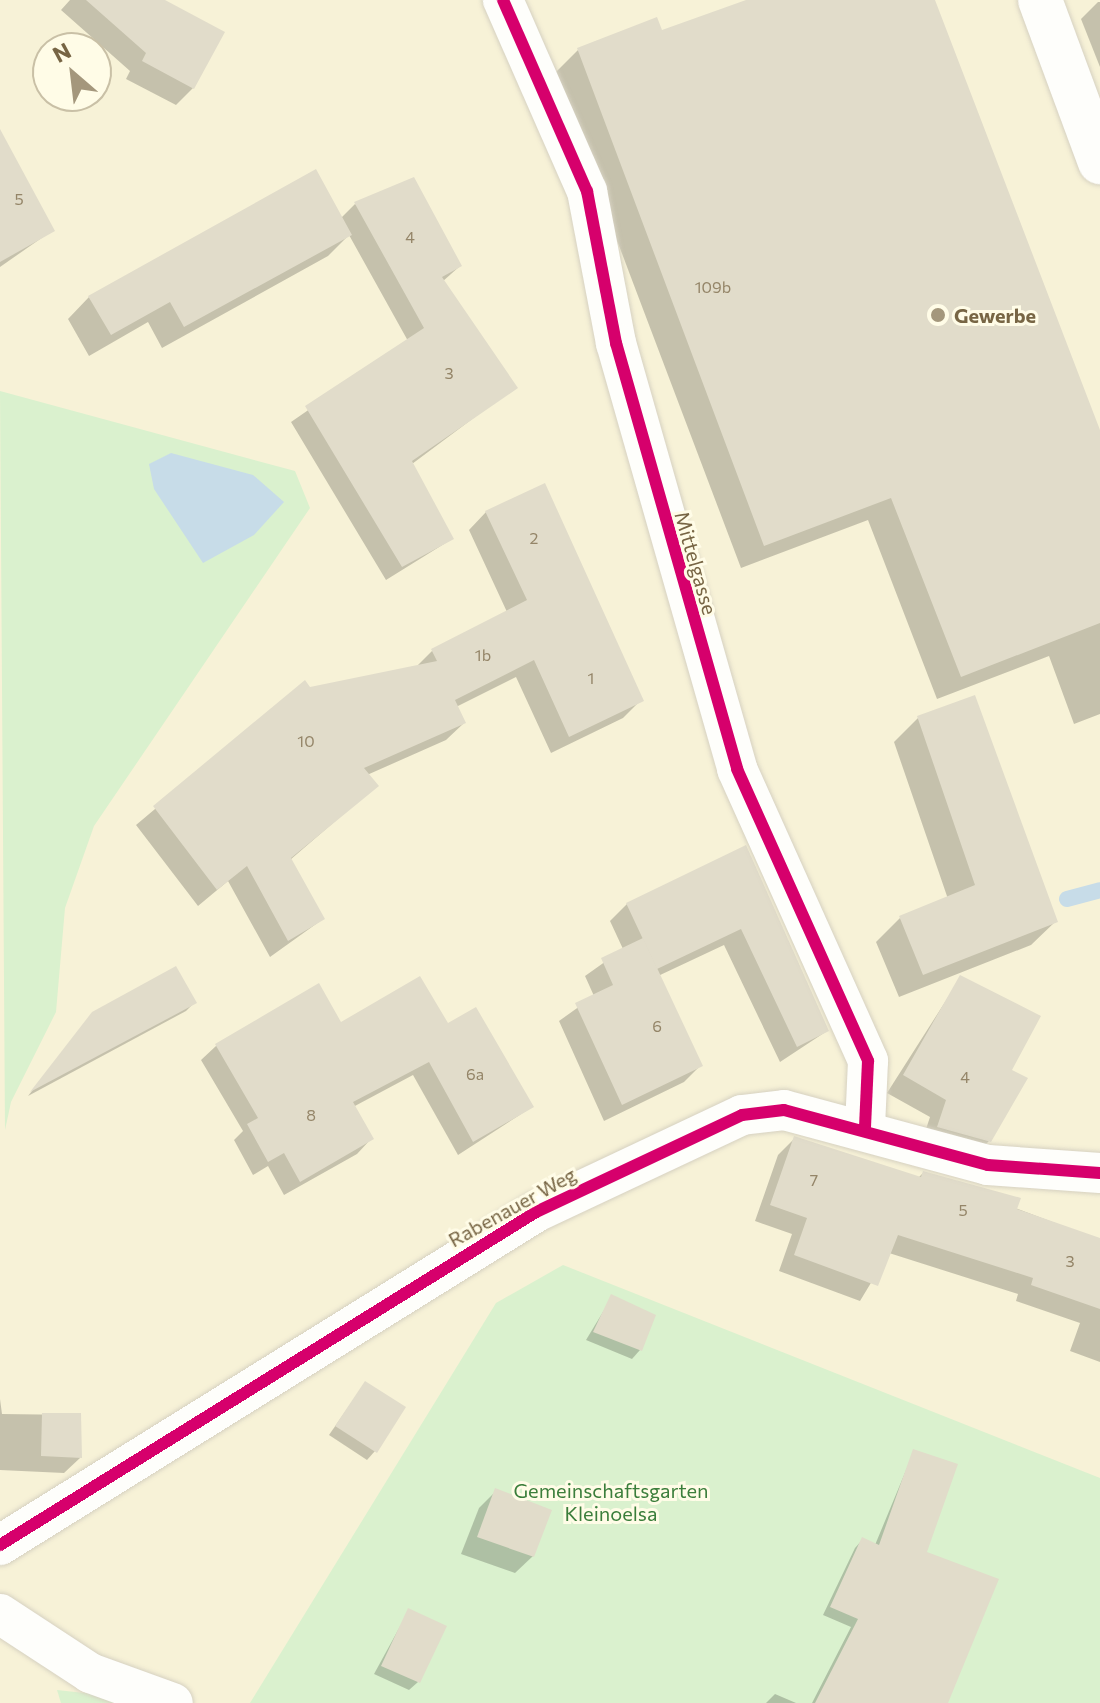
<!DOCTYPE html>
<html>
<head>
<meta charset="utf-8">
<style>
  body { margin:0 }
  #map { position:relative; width:1100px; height:1703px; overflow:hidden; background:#f7f5e5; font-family:Commissioner,sans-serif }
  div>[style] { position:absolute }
  .residential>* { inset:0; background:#f7f2d7 }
  .green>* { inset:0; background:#daf1ce }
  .water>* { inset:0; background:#c7dce8 }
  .shadow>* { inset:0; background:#0003 }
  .stream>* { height:16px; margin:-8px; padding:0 8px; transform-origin:8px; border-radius:8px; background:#c7dce8 }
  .building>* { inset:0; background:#e1dcca }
  .roads { filter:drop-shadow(0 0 2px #d6d1c1) drop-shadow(0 0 2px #d6d1c1) }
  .minor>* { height:40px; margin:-20px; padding:0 20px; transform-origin:20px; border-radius:20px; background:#fefefb }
  .secondary>* { height:44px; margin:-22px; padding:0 22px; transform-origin:22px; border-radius:22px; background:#fefefb }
  .cycleway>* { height:12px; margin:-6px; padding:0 6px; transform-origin:6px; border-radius:6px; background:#d6006c }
  .dots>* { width:22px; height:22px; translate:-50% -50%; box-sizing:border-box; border:4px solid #fffce7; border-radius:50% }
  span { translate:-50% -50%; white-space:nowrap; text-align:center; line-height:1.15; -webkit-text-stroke:6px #fffce7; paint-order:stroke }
  .number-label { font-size:16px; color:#948568 }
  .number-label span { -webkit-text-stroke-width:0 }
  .poi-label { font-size:20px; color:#776544; font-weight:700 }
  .left { translate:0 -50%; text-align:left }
  .street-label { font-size:20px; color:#776544 }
  .park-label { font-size:20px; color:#3b7e3b }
  .north { position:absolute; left:32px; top:32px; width:80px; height:80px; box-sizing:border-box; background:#fffce7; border:2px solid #c9c0a6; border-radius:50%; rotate:332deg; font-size:22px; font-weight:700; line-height:32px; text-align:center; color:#776544 }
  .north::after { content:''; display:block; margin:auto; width:28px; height:36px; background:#a4977c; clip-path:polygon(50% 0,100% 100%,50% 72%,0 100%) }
</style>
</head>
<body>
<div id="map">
  <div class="residential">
    <div style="clip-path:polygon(evenodd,0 0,1100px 0,1100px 1703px,0 1703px,0 0,48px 48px,96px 48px,96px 96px,48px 96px,48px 48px)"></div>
  </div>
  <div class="green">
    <div style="clip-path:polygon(0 391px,295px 471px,310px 508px,94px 826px,65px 908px,56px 1012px,11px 1102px,5px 1130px)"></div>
    <div style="clip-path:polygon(563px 1265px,1100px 1478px,1100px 1703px,250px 1703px,496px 1303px)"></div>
    <div style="clip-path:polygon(57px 1690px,175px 1703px,61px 1703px)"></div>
  </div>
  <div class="water">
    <div style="clip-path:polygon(171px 453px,253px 475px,284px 502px,254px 535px,203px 563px,154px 489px,149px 464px)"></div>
  </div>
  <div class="shadow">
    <div style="clip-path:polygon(70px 0,161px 0,193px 88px,176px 105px,126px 79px,130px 71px,61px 10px)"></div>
    <div style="clip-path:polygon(751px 0,933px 0,1100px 441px,1100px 714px,1074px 724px,1049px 656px,937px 699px,868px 520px,741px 568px,554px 74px,578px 50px,661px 33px)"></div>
    <div style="clip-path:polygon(1098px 2px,1100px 2px,1100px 67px,1081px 19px)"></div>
    <div style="clip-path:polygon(0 169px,53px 230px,0 267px)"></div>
    <div style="clip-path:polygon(355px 204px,460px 266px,442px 282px,515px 387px,412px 464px,452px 539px,386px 580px,291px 422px,408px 341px,349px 235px,328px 256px,162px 348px,148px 322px,89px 356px,68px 319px,89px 297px,341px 218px)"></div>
    <div style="clip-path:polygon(486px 512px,641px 700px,623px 718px,551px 753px,516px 677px,456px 707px,464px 723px,446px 740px,367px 775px,376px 786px,290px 860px,323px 919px,270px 957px,228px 881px,198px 906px,136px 825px,305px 683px,309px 689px,416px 667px,432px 651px,507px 612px,469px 530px)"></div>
    <div style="clip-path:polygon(918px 718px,1056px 921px,1031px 945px,899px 997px,876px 942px,900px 918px,948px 899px,894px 742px)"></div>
    <div style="clip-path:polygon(745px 848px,827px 1031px,780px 1062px,724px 945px,658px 976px,701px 1065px,684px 1082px,604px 1121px,559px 1021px,594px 996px,585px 976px,623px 949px,610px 921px,627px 904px)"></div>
    <div style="clip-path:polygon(961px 977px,989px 1141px,972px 1158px,921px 1144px,930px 1117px,887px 1093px)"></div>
    <div style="clip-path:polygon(194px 1003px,186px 1011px,28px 1096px,93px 1014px)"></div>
    <div style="clip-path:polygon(340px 1024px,447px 1026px,532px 1107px,458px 1155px,413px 1075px,353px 1107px,371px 1139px,357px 1154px,284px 1195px,268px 1166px,253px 1175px,234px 1140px,243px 1131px,201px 1060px,216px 1046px)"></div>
    <div style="clip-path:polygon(794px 1139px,918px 1178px,923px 1173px,1100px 1240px,1100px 1362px,1070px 1351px,1080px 1323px,1016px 1301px,1018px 1294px,889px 1253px,860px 1301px,779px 1271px,792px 1234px,755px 1221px,778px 1155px)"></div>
    <div style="clip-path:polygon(612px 1297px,640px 1350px,632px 1359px,586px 1340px)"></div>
    <div style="clip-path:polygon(365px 1383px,375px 1451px,367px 1460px,329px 1435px)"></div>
    <div style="clip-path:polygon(0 1399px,2px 1414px,79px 1415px,80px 1458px,64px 1473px,0 1470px)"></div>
    <div style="clip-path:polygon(914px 1451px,946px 1703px,812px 1703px,851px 1627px,823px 1615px,855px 1548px,863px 1539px,875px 1545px)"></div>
    <div style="clip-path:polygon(496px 1491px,533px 1556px,515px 1573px,461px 1554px,479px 1508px)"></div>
    <div style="clip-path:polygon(409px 1610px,418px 1682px,409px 1690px,374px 1674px)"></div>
    <div style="clip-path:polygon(775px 1694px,796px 1703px,766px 1703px)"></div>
  </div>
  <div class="stream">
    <div style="left:1067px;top:899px;width:34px;rotate:-15deg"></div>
  </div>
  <div class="building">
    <div style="clip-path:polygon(86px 0,165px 0,225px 32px,194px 89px,142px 61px,146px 53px)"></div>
    <div style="clip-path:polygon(746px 0,935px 0,1100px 430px,1100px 623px,961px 677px,891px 498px,764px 546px,577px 48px,657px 17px,662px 30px)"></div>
    <div style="clip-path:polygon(0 129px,55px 231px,0 262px)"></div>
    <div style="clip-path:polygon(316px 169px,352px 235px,184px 327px,170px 302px,111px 335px,88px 296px)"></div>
    <div style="clip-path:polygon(414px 177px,462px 266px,442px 277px,518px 388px,412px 461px,454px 539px,402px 567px,305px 406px,424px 328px,354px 202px)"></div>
    <div style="clip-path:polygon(545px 483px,644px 701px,569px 737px,534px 660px,455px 700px,466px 723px,364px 768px,379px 786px,291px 858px,325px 919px,288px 941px,247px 866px,217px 890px,153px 806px,305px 680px,310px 687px,437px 661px,431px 649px,527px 600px,485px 511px)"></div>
    <div style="clip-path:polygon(975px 695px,1058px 922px,923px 975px,899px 916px,975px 885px,917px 716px)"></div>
    <div style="clip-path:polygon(746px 845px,829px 1031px,797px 1047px,741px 929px,657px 969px,626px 903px)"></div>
    <div style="clip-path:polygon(643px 938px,703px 1066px,622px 1105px,575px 1003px,613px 985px,601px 958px)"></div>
    <div style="clip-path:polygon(176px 966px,197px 1003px,30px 1092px,92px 1012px)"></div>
    <div style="clip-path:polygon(960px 975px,1041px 1016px,1012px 1070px,1028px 1078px,991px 1142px,937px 1127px,946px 1100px,903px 1075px)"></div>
    <div style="clip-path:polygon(420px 976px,448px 1023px,476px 1007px,534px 1107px,473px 1142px,429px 1062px,353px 1102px,374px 1139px,300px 1182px,284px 1153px,268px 1162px,247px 1124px,258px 1118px,215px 1044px,319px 983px,341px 1022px)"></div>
    <div style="clip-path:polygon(794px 1136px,921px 1177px,923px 1171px,1021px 1198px,1017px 1209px,1100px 1238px,1100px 1309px,1031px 1285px,1033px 1278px,898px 1235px,878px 1286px,794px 1255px,807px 1218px,770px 1205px)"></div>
    <div style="clip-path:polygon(611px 1294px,656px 1315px,642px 1351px,593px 1332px)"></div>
    <div style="clip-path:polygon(365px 1381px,406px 1407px,377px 1453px,335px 1426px)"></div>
    <div style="clip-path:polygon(42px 1413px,81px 1413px,82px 1458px,41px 1456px)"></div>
    <div style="clip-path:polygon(913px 1449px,958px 1464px,927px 1552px,999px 1579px,948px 1703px,815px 1703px,858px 1619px,830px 1607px,862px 1537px,879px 1545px)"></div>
    <div style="clip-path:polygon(495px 1488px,552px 1510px,534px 1557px,477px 1537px)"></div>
    <div style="clip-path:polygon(408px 1608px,447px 1626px,420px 1683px,381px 1666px)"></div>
  </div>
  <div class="roads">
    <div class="minor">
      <div style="left:503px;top:0;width:209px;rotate:66.3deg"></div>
      <div style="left:587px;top:191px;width:155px;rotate:79.2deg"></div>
      <div style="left:616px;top:343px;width:443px;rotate:74.1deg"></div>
      <div style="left:737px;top:769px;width:320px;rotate:65.8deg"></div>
      <div style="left:868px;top:1061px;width:66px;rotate:92.6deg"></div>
      <div style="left:0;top:1545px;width:631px;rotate:-31.85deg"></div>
      <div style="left:536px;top:1212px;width:228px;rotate:-25.2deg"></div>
      <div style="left:742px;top:1115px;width:42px;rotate:-6.8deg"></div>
      <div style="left:784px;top:1110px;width:211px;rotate:15.1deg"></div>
      <div style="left:988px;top:1165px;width:112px;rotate:4.1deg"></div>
      <div style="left:0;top:1614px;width:108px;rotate:33.2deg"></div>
      <div style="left:90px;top:1673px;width:88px;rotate:19.9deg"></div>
    </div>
    <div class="secondary">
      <div style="left:1040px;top:0;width:173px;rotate:69.7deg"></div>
    </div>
  </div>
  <div class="cycleway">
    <div style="left:503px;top:0;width:209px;rotate:66.3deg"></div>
    <div style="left:587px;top:191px;width:155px;rotate:79.2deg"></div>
    <div style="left:616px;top:343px;width:443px;rotate:74.1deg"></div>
    <div style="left:737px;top:769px;width:320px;rotate:65.8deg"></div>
    <div style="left:868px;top:1061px;width:66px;rotate:92.6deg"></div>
    <div style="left:0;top:1545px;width:631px;rotate:-31.85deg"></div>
    <div style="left:536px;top:1212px;width:228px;rotate:-25.2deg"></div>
    <div style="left:742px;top:1115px;width:42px;rotate:-6.8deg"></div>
    <div style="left:784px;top:1110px;width:211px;rotate:15.1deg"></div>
    <div style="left:988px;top:1165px;width:112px;rotate:4.1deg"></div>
  </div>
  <div class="dots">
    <div style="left:938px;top:315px;background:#a4977c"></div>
  </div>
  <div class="number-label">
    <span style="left:19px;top:199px">5</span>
    <span style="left:410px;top:237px">4</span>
    <span style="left:713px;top:287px">109b</span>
    <span style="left:449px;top:373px">3</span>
    <span style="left:534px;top:538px">2</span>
    <span style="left:483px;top:655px">1b</span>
    <span style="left:591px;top:678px">1</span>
    <span style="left:306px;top:741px">10</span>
    <span style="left:657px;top:1026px">6</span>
    <span style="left:475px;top:1074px">6a</span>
    <span style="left:965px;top:1077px">4</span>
    <span style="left:311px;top:1115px">8</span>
    <span style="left:814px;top:1180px">7</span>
    <span style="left:963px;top:1210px">5</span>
    <span style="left:1070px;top:1261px">3</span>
  </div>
  <div class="poi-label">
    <span class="left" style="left:954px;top:315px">Gewerbe</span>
  </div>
  <div class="street-label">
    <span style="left:696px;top:563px;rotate:74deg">Mittelgasse</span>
    <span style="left:512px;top:1207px;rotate:-29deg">Rabenauer Weg</span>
  </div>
  <div class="park-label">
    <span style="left:611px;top:1502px">Gemeinschaftsgarten<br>Kleinoelsa</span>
  </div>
  <div class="north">N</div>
</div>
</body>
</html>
